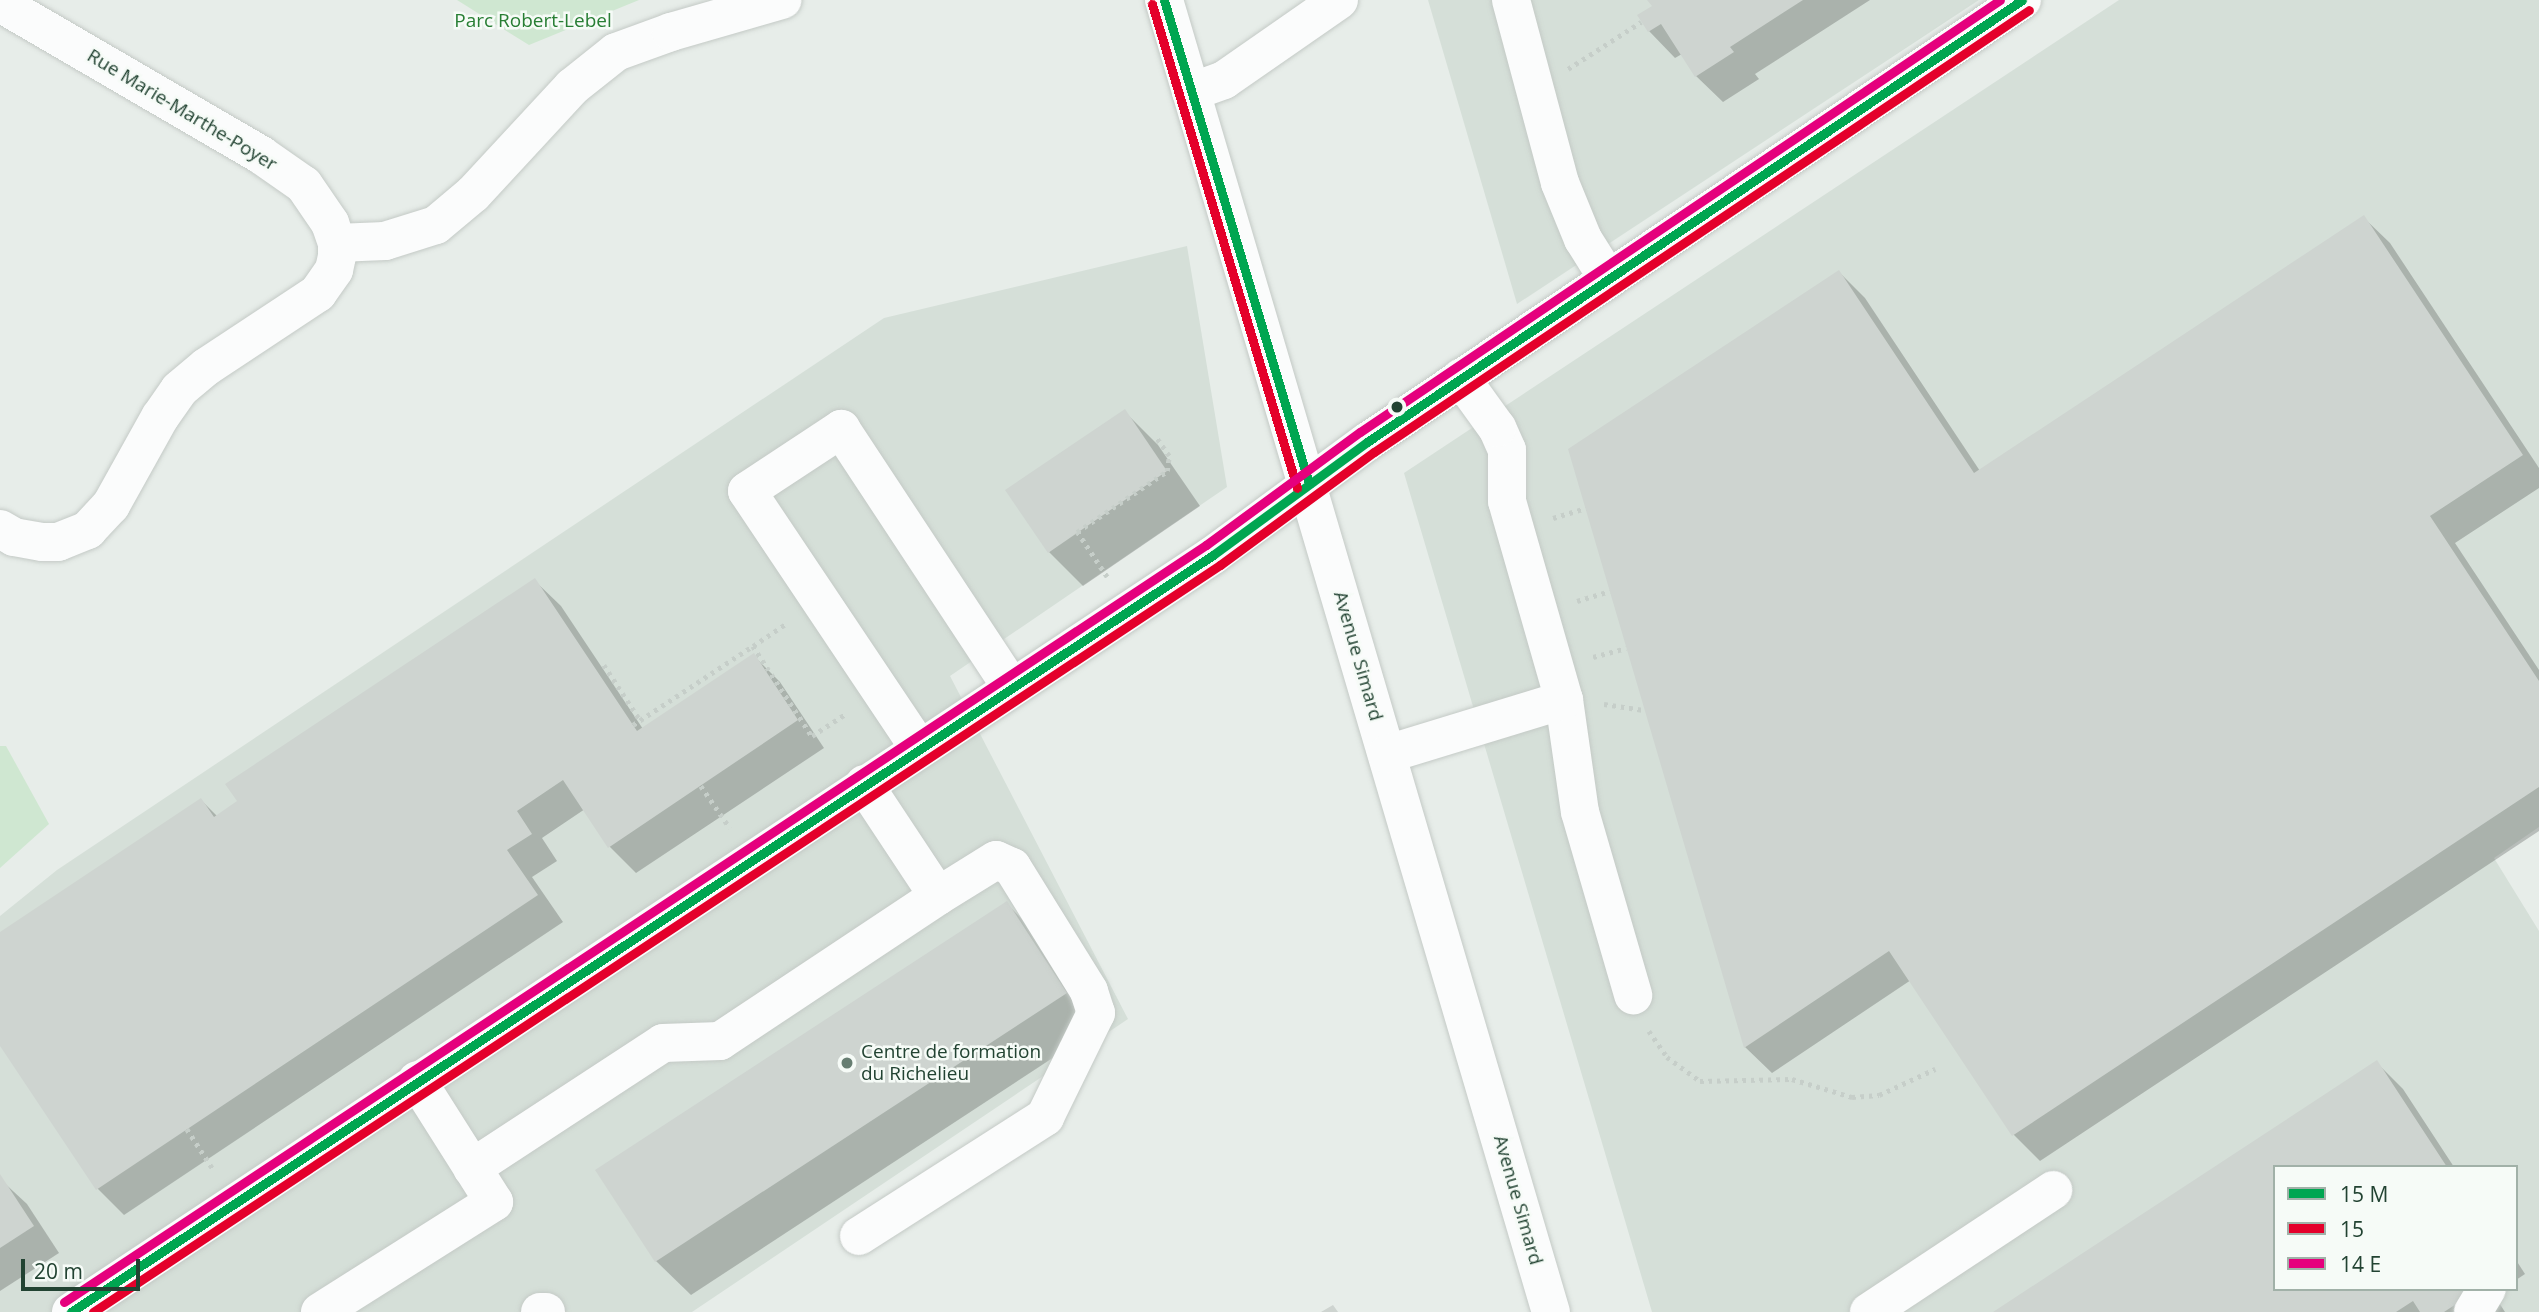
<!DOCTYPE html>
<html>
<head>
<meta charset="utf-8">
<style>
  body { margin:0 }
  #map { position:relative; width:2539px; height:1312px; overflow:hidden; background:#e7ede9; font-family:"Open Sans",sans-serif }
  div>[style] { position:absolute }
  .built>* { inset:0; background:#d5dfd8 }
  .green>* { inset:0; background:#cfe7d1 }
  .shadow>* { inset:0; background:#0003 }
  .building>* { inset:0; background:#ced4d0 }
  .path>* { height:4.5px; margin-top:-2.25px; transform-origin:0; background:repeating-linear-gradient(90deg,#c6cec9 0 3.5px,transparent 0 8.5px) }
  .roads { filter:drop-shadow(0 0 2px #c4cac6) drop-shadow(0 0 2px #c4cac6) }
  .minor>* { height:38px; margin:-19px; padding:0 19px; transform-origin:19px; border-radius:19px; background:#fbfcfc }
  .bus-1>* { height:9px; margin:-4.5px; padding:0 4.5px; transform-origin:4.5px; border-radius:4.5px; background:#00a651 }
  .bus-2>* { height:9px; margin:-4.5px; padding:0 4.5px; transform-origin:4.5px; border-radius:4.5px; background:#e4002b }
  .bus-3>* { height:9px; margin:-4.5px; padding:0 4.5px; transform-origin:4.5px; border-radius:4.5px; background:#e5007d }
  .dots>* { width:19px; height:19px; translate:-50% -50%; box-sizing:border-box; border:4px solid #f6fbf7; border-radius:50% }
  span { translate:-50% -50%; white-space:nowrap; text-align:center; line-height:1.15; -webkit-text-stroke:5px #f6fbf7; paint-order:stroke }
  .park-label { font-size:19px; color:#287e34 }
  .street-label { font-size:19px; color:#224332 }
  .poi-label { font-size:19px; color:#224332 }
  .left { translate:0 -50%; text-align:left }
  .legend { position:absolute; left:2273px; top:1165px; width:245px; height:126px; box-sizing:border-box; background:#f6fbf7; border:2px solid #a1b1a8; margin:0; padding:9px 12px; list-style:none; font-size:21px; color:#224332 }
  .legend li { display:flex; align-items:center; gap:14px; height:35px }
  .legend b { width:35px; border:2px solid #a1b1a8 }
  .scale { position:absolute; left:21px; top:1259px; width:119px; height:32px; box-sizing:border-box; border:4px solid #224332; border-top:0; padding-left:9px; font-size:21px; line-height:24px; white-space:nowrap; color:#224332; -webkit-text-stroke:5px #f6fbf7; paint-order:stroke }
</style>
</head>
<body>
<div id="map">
  <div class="built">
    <div style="clip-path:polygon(1428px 0,1979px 0,1517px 304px)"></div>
    <div style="clip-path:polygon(evenodd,2119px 0,2539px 0,2539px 827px,2494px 858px,2539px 931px,2539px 1312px,1652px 1312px,1404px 473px,2119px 0,2275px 1167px,2516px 1167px,2516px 1289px,2275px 1289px,2275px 1167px)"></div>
    <div style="clip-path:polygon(1187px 246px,1227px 487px,950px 676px,1128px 1019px,692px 1312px,0 1312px,0 916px,57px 870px,884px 318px)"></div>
  </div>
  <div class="green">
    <div style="clip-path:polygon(457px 0,639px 0,529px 45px)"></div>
    <div style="clip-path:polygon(0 746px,6px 746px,49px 824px,0 868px)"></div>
  </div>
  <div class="shadow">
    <div style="clip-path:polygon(1650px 0,1870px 0,1755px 74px,1759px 79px,1723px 102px,1696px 76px,1682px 54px,1675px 58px,1649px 31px,1654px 7px)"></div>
    <div style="clip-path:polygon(2363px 217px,2390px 243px,2539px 468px,2539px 488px,2455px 543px,2539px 670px,2539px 831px,2040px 1161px,2014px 1135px,1911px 980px,1772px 1073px,1745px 1047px,1839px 272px,1865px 298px,1980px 471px)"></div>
    <div style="clip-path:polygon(1124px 411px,1158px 445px,1200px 506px,1083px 586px,1049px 552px)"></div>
    <div style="clip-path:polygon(534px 580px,561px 606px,643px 729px,753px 655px,780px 682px,824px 748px,636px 873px,610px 847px,585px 809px,542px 838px,557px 861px,532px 877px,563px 922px,124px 1215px,97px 1188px,0 1043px,0 934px,201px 800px,218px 817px)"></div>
    <div style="clip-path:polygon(1006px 903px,1040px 937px,1100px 1027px,691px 1295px,656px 1261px,597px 1171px)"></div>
    <div style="clip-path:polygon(2377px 1063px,2403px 1089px,2454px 1167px,2275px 1167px,2275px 1289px,2494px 1295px,2505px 1312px,1997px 1312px)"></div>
    <div style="clip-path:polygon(0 1179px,27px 1204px,59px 1253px,0 1291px)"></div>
    <div style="clip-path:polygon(2516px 1260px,2525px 1274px,2516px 1280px)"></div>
  </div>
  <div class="building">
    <div style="clip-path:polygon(1647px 0,1803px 0,1730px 47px,1734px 52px,1695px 77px,1661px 24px,1648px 32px,1637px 15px,1652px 6px)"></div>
    <div style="clip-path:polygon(2364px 215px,2523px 455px,2430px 516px,2539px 681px,2539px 787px,2012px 1136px,1889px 951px,1744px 1048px,1568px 449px,1839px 270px,1974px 473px)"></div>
    <div style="clip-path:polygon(1125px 409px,1167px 471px,1048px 553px,1005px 490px)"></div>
    <div style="clip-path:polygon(535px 578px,637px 731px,754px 653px,798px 720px,608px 848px,563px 780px,517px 811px,532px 834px,507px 850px,538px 895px,96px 1190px,0 1046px,0 932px,201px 798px,214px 817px,237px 801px,225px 784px)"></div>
    <div style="clip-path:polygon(1007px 901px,1067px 993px,655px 1262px,595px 1170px)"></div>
    <div style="clip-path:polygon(2377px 1060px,2447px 1167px,2275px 1167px,2275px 1289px,2479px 1289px,2444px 1312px,2420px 1312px,2413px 1301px,2396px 1312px,1993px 1312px)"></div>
    <div style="clip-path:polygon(0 1174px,34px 1226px,0 1248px)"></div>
    <div style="clip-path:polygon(1333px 1305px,1338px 1312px,1321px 1312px)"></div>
  </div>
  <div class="path">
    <div style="left:1568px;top:69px;width:87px;rotate:-32.8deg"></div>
    <div style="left:1553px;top:518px;width:34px;rotate:-17deg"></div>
    <div style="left:1107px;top:577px;width:54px;rotate:-123.7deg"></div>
    <div style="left:1077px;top:532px;width:109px;rotate:-34.1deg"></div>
    <div style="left:1167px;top:471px;width:15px;rotate:-82deg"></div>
    <div style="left:1169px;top:456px;width:24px;rotate:-125deg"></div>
    <div style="left:1577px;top:601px;width:34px;rotate:-17deg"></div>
    <div style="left:753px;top:646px;width:41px;rotate:-34.1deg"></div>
    <div style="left:1593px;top:657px;width:34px;rotate:-15deg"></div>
    <div style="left:604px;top:665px;width:66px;rotate:56.8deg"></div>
    <div style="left:1604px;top:704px;width:40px;rotate:8.5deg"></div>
    <div style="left:633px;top:725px;width:144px;rotate:-33.4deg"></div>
    <div style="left:753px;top:646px;width:108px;rotate:56.8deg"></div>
    <div style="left:812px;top:736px;width:42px;rotate:-33.3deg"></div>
    <div style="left:701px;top:786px;width:51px;rotate:55.4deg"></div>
    <div style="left:1649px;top:1031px;width:32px;rotate:55deg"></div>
    <div style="left:1667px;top:1057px;width:41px;rotate:36deg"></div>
    <div style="left:1700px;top:1081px;width:92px;rotate:-1.2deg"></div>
    <div style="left:1792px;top:1079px;width:63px;rotate:16.7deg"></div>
    <div style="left:1852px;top:1097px;width:27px;rotate:-4deg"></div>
    <div style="left:1879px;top:1095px;width:62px;rotate:-24.9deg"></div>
    <div style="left:187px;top:1129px;width:48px;rotate:57deg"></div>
  </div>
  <div class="roads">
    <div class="minor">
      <div style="left:1164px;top:0;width:1368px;rotate:73.57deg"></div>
      <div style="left:1511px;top:0;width:189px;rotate:75deg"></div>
      <div style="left:1560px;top:183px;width:61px;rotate:67.7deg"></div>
      <div style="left:1583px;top:239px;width:47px;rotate:58deg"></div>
      <div style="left:0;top:3px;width:302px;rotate:30.2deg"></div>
      <div style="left:261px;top:155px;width:52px;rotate:34.9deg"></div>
      <div style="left:304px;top:185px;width:46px;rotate:55.6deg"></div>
      <div style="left:330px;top:223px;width:21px;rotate:71deg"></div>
      <div style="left:337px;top:243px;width:13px;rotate:90deg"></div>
      <div style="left:337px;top:256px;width:14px;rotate:102deg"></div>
      <div style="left:334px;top:270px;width:28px;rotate:125deg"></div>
      <div style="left:318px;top:293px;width:134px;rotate:146.5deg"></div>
      <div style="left:206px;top:367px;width:35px;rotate:140deg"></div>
      <div style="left:179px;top:390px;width:33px;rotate:125deg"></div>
      <div style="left:160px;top:417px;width:101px;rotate:119.1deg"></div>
      <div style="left:111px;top:505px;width:34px;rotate:133deg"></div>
      <div style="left:88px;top:530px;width:32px;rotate:158deg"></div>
      <div style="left:58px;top:542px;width:16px;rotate:180deg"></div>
      <div style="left:42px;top:542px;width:28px;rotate:-170deg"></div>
      <div style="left:14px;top:537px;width:16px;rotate:-150deg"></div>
      <div style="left:1191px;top:92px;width:35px;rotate:-20deg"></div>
      <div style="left:1224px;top:80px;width:140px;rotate:-34.8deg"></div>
      <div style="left:337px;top:243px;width:48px;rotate:-2.4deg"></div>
      <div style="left:385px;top:241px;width:53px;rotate:-17.4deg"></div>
      <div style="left:436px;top:225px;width:48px;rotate:-40deg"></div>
      <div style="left:473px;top:194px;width:146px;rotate:-47.2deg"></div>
      <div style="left:572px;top:87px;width:56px;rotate:-38.5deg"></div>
      <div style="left:616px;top:52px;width:59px;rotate:-20deg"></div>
      <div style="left:671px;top:32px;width:116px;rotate:-16.1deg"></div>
      <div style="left:1564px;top:700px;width:113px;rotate:81.9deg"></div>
      <div style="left:1580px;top:812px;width:191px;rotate:73.8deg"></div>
      <div style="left:919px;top:748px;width:309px;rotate:-123.8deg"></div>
      <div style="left:747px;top:491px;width:113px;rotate:-33.4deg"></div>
      <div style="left:841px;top:429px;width:309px;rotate:56.6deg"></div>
      <div style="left:1387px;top:754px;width:185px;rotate:-17deg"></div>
      <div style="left:1564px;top:700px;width:207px;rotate:-106deg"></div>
      <div style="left:1507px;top:501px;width:51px;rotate:-90deg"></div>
      <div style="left:1507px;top:450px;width:24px;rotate:-114deg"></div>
      <div style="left:1497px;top:428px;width:62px;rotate:-125.8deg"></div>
      <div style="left:472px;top:1168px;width:228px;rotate:-33.2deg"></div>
      <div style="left:663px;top:1043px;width:57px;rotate:-2deg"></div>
      <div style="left:720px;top:1041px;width:262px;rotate:-33.6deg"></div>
      <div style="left:938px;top:896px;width:134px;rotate:-123.5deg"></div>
      <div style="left:859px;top:1236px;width:221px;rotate:-32.6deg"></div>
      <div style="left:1045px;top:1117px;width:116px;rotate:-63.9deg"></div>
      <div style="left:1096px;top:1013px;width:23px;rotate:-108deg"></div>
      <div style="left:1089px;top:991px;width:146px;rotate:-121.8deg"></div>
      <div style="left:1012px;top:867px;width:17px;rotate:-156deg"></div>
      <div style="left:996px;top:860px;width:68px;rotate:148.2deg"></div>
      <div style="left:71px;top:1312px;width:1370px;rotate:-33.54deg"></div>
      <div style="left:1213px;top:555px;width:191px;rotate:-36.3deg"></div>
      <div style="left:1367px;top:442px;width:790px;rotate:-34.01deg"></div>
      <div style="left:320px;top:1312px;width:206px;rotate:-32.3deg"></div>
      <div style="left:494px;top:1202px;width:144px;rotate:-122.3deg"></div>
      <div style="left:540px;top:1312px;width:6px"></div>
      <div style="left:1869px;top:1312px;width:221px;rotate:-33.5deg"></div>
      <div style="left:2473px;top:1312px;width:27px;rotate:-59deg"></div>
    </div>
  </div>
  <div class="bus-1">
    <div style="left:1164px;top:0;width:505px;rotate:73.32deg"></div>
    <div style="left:71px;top:1312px;width:1370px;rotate:-33.54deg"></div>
    <div style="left:1213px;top:555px;width:191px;rotate:-36.3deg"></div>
    <div style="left:1367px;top:442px;width:790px;rotate:-34.01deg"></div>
  </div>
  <div class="bus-2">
    <div style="left:1152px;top:4px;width:505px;rotate:73.32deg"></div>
    <div style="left:93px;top:1312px;width:1352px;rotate:-33.54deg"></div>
    <div style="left:1220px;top:565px;width:191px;rotate:-36.3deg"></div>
    <div style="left:1374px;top:452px;width:790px;rotate:-34.01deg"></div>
  </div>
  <div class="bus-3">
    <div style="left:64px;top:1302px;width:1370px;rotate:-33.54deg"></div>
    <div style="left:1206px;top:545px;width:191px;rotate:-36.3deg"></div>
    <div style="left:1360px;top:432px;width:772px;rotate:-34.02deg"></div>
  </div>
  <div class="dots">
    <div style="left:1397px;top:407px;background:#224332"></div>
    <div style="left:847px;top:1063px;background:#677e72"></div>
  </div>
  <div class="park-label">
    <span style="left:533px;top:21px">Parc Robert-Lebel</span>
  </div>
  <div class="street-label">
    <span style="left:182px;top:110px;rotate:31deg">Rue Marie-Marthe-Poyer</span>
    <span style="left:1358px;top:656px;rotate:74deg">Avenue Simard</span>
    <span style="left:1518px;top:1200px;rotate:74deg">Avenue Simard</span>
  </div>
  <div class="poi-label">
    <span class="left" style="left:861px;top:1063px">Centre de formation<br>du Richelieu</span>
  </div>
  <ul class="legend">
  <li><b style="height:9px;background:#00a651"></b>15 M</li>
  <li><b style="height:9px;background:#e4002b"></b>15</li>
  <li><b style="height:9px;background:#e5007d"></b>14 E</li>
  </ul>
  <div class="scale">20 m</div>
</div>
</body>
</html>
